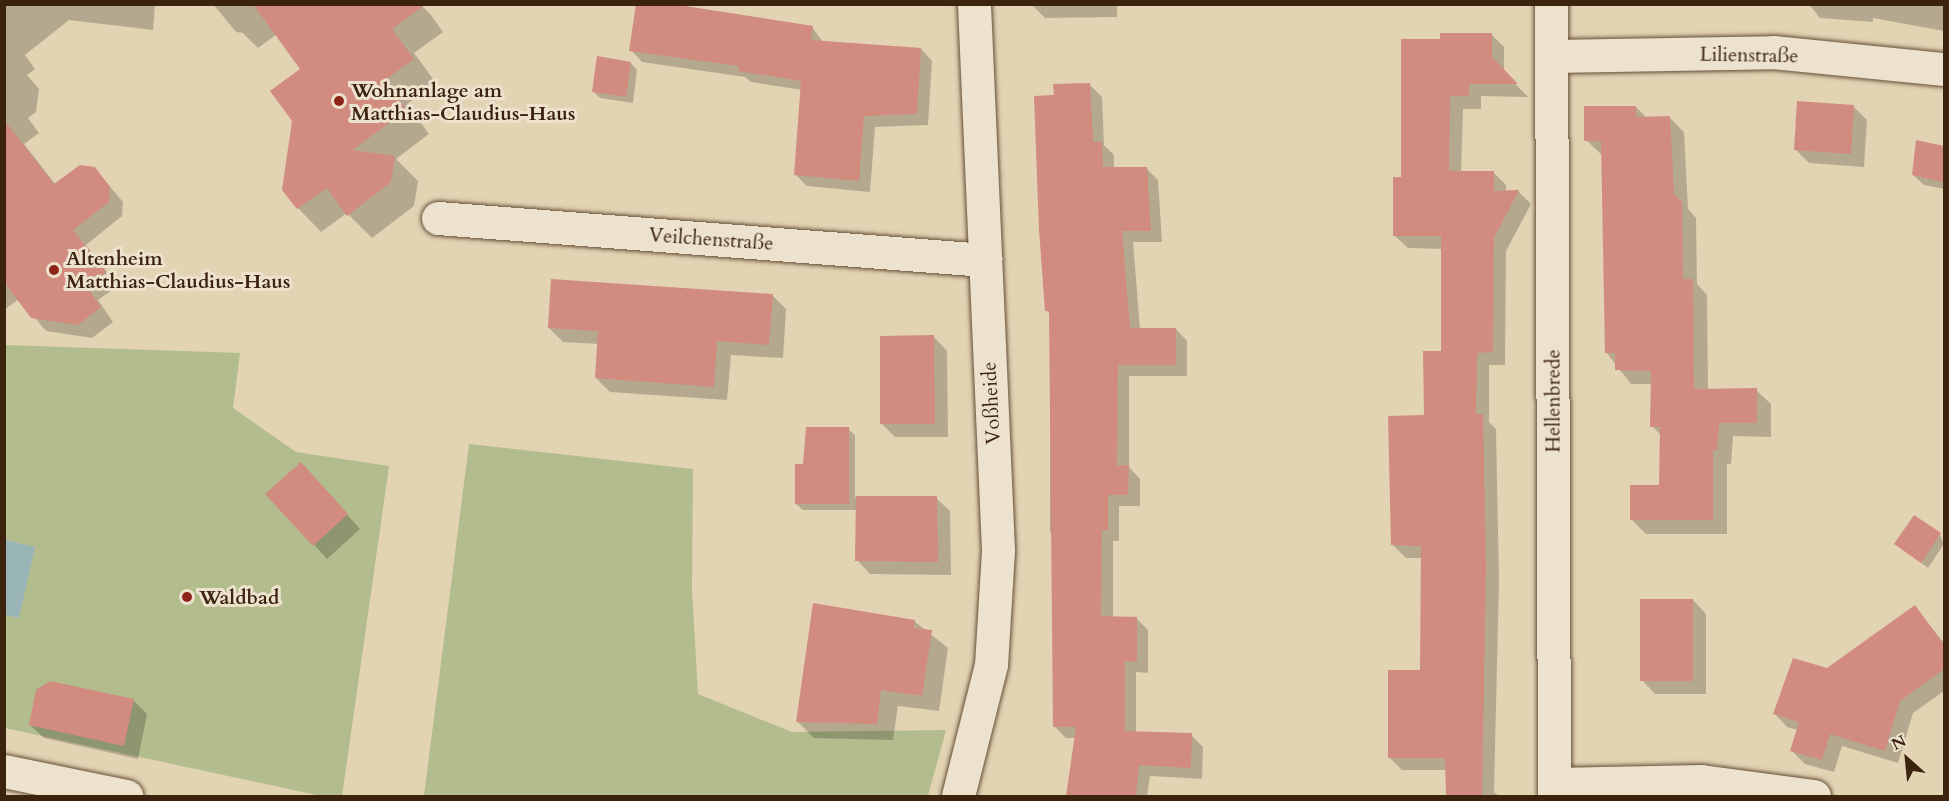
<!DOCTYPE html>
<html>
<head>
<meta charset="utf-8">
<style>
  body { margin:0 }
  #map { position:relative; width:1949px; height:801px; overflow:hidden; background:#e2d3b3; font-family:Cardo,serif }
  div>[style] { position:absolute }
  .green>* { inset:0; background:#b2bc8d }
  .water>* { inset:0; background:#9ab5b8 }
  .shadow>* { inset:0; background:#0003 }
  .building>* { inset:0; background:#d28b7f }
  .roads { filter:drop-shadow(0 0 2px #664f37) drop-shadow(0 0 2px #664f37) }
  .minor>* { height:33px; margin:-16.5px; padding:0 16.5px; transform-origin:16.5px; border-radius:16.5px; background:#ece2ce }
  .dots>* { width:16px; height:16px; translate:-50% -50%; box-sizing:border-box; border:3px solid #ece2ce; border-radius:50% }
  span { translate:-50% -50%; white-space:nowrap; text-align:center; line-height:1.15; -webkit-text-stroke:6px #ece2ce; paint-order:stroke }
  .street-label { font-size:20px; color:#3c230e }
  .poi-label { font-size:20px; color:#3c230e; font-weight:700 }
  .left { translate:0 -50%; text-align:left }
  .frame { position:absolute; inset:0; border:6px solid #3c230e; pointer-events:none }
  .north { position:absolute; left:1877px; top:729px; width:60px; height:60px; -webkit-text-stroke:4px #ece2ce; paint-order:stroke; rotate:333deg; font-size:16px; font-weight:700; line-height:24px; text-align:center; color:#3c230e }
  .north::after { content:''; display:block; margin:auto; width:21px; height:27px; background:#3c230e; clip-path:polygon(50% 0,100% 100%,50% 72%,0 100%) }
</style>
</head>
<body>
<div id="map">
  <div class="green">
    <div style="clip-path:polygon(5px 345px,240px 353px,233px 408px,296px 452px,389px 466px,342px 796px,321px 796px,5px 728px)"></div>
    <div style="clip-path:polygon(469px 444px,693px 469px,692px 589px,698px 694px,792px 732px,946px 730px,928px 796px,424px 796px)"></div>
  </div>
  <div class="water">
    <div style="clip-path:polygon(5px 540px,35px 547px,19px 618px,5px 615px)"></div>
  </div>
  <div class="shadow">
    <div style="clip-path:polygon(4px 4px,155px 4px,153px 30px,69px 20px,25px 55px,35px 69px,27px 75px,39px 89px,36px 112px,28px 118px,39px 133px,24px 144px,56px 185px,95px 169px,123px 202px,122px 216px,86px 245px,118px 286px,98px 300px,113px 322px,92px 338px,46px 331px,19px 299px,4px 310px)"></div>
    <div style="clip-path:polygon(213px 4px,420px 4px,431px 15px,443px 32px,414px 53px,436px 83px,407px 104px,429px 134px,396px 159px,418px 181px,414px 206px,372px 238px,347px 213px,321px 232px,298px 208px,284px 189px,302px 69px,277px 34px,258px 48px,243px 33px,236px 32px)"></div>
    <div style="clip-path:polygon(1117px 4px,1117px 17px,1045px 18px,1031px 4px)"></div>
    <div style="clip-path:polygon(1809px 4px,1944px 4px,1944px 31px,1873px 18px,1873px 22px,1820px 18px)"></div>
    <div style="clip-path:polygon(812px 27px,823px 42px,921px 49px,932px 61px,928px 125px,875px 127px,870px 192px,807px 186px,795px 174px,802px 90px,751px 82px,745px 77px,642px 62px,631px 50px)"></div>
    <div style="clip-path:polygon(1491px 34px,1504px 47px,1504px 72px,1528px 97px,1481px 96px,1481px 109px,1463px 109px,1461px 173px,1493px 172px,1506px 185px,1506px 192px,1518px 191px,1531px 204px,1506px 251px,1505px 365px,1489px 365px,1489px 422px,1496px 429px,1499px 581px,1494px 792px,1499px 796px,1447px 796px,1447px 770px,1402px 770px,1389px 757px,1422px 672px,1423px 558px,1406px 558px,1393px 545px,1442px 352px,1442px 249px,1408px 248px,1395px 236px,1403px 179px,1442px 41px)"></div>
    <div style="clip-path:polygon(631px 63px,637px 70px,633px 103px,600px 98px,593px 91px)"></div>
    <div style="clip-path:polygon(1090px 85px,1102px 97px,1104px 145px,1114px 155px,1114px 168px,1146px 168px,1158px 180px,1162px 242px,1133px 242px,1140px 329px,1176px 329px,1187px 341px,1187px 376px,1129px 376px,1129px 467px,1140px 479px,1140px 506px,1119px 506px,1119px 541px,1113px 541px,1113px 618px,1136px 618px,1148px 630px,1148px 673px,1136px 672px,1136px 733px,1191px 735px,1203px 747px,1202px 779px,1150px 776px,1147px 796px,1068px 796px,1076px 738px,1066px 738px,1054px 726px,1055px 537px,1050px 532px,1050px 314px,1047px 311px,1055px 97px)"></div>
    <div style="clip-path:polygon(1853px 106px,1867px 120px,1864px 167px,1809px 163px,1795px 149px)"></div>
    <div style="clip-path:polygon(1636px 107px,1647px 118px,1670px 118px,1684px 132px,1688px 209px,1696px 218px,1697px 284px,1707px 295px,1708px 390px,1756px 390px,1771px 404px,1771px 437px,1733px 436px,1731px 464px,1727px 464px,1727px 534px,1646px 534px,1631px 519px,1660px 486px,1661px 435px,1652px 426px,1652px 384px,1631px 384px,1606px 352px,1602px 155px,1586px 140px)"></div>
    <div style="clip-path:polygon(1917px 142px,1944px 147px,1944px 189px,1924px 185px,1913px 175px)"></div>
    <div style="clip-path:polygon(772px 295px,786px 309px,783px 358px,731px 355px,727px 400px,610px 392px,596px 378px,599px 344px,563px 342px,549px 328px)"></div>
    <div style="clip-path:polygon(934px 337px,947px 351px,948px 437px,895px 437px,881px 423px)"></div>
    <div style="clip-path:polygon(848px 429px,855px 435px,855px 497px,936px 498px,950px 511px,951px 575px,870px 574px,857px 560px,857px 510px,803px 510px,796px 504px,804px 466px)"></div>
    <div style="clip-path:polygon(314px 477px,360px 529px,327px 559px,268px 494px)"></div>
    <div style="clip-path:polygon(1940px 535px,1944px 544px,1928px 568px,1896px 544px)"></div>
    <div style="clip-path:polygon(1693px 600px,1706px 614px,1706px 694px,1655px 694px,1642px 680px)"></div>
    <div style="clip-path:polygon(1915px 607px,1944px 643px,1944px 691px,1913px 713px,1898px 763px,1842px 746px,1834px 772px,1805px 764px,1792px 751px,1798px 730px,1787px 727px,1775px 714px,1828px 670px)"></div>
    <div style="clip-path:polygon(914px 621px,948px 648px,939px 711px,898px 706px,893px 740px,814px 738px,798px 722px)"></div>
    <div style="clip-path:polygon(50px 683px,134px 701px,147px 714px,138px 759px,44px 738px,30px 725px)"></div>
  </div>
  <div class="building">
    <div style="clip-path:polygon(253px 4px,426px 4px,392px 29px,414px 59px,385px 80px,407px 110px,352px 150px,395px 156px,391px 182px,347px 216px,327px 188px,297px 209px,282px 190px,292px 121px,270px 91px,300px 69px)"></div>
    <div style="clip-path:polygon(636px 4px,672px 4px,813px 26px,811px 40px,921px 48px,917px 114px,864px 116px,859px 181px,794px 175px,801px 81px,738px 71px,739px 66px,629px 51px)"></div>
    <div style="clip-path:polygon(1440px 33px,1492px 33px,1492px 57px,1518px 84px,1469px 84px,1469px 96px,1450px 96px,1449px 171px,1494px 171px,1494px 191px,1519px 190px,1494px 238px,1493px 352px,1477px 353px,1476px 414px,1483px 414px,1486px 568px,1482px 796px,1446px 796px,1445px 758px,1388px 758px,1388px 670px,1420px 670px,1421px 546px,1391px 545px,1388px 416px,1424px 415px,1423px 351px,1441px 351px,1441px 236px,1393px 236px,1393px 177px,1401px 177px,1401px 39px,1440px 39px)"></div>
    <div style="clip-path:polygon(597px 56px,631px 62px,626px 97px,592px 92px)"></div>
    <div style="clip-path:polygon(1090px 83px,1093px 142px,1102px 142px,1103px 167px,1147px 167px,1151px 231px,1122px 231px,1130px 328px,1176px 328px,1176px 365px,1118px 365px,1117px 466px,1129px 465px,1128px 495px,1108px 495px,1108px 530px,1102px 530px,1101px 616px,1137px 617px,1137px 662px,1125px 661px,1125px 731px,1192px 733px,1191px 768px,1139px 765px,1136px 796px,1066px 796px,1076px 727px,1053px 727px,1049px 311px,1045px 311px,1039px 230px,1034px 96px,1054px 95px,1053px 84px)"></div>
    <div style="clip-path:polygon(1797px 101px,1854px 105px,1851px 154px,1794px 150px)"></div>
    <div style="clip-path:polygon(1584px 106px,1636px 106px,1636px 117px,1670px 116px,1674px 194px,1682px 202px,1683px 279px,1693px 279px,1694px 389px,1757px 388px,1757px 423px,1719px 423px,1717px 450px,1713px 450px,1713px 520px,1630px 520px,1630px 485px,1659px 485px,1660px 427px,1650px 427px,1651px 371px,1615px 370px,1615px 353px,1605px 353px,1601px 141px,1584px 141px)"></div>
    <div style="clip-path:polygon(4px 120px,54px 184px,80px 165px,95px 167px,110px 187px,109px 202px,73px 230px,106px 272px,86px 286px,101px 307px,78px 325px,31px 318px,4px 282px)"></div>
    <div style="clip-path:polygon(1916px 140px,1944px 146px,1944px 182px,1912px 175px)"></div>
    <div style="clip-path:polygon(551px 279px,773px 294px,769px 345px,717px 341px,714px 387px,595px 378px,598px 331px,548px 328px)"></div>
    <div style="clip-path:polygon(934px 335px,935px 424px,880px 424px,880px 336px)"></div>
    <div style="clip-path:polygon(806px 427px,849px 427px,849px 504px,795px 504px,795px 464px,803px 464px)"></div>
    <div style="clip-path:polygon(301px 462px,348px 514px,313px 546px,265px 494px)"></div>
    <div style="clip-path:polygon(856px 496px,937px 496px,938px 562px,855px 561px)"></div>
    <div style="clip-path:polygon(1914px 515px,1941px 533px,1921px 563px,1894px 544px)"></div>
    <div style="clip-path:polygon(1640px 599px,1693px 599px,1693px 681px,1640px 681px)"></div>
    <div style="clip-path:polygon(813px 603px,915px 620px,914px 628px,932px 630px,922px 696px,881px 690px,877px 724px,796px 722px)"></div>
    <div style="clip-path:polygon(1915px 605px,1944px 645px,1944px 669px,1900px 701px,1885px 751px,1830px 734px,1822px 760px,1790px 751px,1799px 722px,1773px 714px,1793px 658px,1827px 668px)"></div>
    <div style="clip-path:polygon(50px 681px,134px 699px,124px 746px,29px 725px,36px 690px)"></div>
  </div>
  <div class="roads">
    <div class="minor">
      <div style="left:1551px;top:4px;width:792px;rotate:89.78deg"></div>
      <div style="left:1552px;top:56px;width:221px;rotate:-1deg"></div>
      <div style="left:1773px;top:52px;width:172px;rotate:5.7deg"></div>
      <div style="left:438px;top:218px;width:549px;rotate:4.39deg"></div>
      <div style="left:4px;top:771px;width:125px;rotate:11.6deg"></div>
      <div style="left:1554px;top:784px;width:147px;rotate:-1.2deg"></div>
      <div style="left:1701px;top:781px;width:114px;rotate:7.6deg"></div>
      <div style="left:958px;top:796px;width:135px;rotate:-75.9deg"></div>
      <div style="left:991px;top:665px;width:115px;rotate:-86.5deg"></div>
      <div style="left:998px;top:550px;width:547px;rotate:-92.52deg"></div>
    </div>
  </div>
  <div class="dots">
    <div style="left:339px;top:101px;background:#8f2418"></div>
    <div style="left:54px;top:270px;background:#8f2418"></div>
    <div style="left:187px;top:597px;background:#8f2418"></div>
  </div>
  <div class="street-label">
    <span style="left:1749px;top:55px;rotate:1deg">Lilienstraße</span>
    <span style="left:711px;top:239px;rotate:4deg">Veilchenstraße</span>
    <span style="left:1553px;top:401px;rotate:-90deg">Hellenbrede</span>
    <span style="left:991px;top:403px;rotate:-93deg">Voßheide</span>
  </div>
  <div class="poi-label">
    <span class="left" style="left:351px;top:102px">Wohnanlage am<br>Matthias-Claudius-Haus</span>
    <span class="left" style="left:66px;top:270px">Altenheim<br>Matthias-Claudius-Haus</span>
    <span class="left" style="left:199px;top:597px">Waldbad</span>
  </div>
  <div class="frame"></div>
  <div class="north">N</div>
</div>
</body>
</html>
